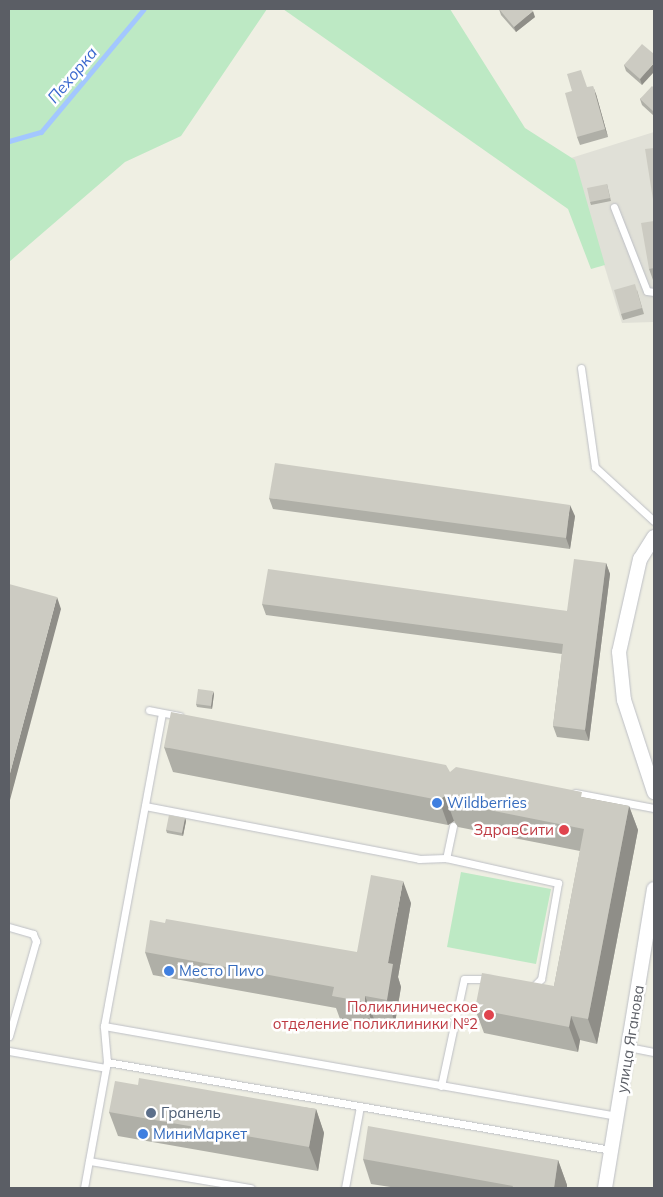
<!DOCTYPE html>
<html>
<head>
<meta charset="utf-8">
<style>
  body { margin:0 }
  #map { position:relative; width:663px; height:1197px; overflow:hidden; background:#efefe3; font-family:Mulish,sans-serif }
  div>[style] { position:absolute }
  .industrial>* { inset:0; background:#e0e0d7 }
  .green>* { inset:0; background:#bde9c4 }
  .stream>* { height:5px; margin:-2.5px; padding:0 2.5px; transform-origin:2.5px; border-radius:2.5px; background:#a3c7ff }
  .roads { filter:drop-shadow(0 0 1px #bdbfc5) drop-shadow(0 0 1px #bdbfc5) }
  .service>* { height:7px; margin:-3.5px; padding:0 3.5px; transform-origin:3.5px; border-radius:3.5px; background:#fff }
  .minor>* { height:14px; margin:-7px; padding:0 7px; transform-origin:7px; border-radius:7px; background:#fff }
  .wall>* { inset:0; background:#afafa7 }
  .shaded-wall>* { inset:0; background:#8f8e88 }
  .building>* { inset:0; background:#cccbc2 }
  .dots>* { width:14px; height:14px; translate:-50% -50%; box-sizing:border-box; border:2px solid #fff; border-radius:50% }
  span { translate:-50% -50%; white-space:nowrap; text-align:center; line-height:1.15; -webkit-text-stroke:5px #fff; paint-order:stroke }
  .shop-label { font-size:15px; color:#366cbe }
  .left { translate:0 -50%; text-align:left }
  .health-label { font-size:15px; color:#be3a42 }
  .right { translate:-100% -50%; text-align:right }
  .street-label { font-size:15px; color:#5b5e65 }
  .service-label { font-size:15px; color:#4e5e75 }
  .water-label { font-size:16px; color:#3a68ce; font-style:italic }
  .frame { position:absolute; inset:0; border:10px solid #5b5e65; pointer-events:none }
</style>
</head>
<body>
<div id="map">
  <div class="industrial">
    <div style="clip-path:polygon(654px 132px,654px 322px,622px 323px,571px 158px)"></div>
  </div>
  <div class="green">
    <div style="clip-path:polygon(9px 9px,267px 9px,181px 136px,125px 162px,9px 262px)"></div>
    <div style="clip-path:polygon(283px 9px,450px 9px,525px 128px,575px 160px,605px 265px,591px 269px,568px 209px)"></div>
    <div style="clip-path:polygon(461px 872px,551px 889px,536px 964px,447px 947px)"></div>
  </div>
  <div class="stream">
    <div style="left:9px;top:141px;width:33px;rotate:-16deg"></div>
    <div style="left:41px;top:132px;width:160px;rotate:-50.1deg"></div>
  </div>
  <div class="roads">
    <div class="service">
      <div style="left:614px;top:207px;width:90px;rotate:68.6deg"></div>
      <div style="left:647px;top:291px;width:7px;rotate:8deg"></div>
      <div style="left:581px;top:368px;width:100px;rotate:82deg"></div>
      <div style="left:595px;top:467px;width:80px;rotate:42.5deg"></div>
      <div style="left:149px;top:710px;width:31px;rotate:11deg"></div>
      <div style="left:575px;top:793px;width:80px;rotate:10.8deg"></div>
      <div style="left:145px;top:806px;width:279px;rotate:10.9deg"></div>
      <div style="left:419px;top:859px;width:27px;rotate:-2deg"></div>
      <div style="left:453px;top:826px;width:33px;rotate:102deg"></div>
      <div style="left:446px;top:858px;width:115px;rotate:12.6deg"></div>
      <div style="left:558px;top:883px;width:97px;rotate:100deg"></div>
      <div style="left:541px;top:979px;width:11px;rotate:135deg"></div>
      <div style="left:9px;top:927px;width:25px;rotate:16deg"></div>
      <div style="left:33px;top:934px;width:8px;rotate:67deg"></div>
      <div style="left:36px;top:941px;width:99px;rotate:105.9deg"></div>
      <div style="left:104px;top:1026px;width:521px;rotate:9.95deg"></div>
      <div style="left:628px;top:1047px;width:26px;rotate:11deg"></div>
      <div style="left:9px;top:1051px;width:98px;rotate:9.9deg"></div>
      <div style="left:107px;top:1062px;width:36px;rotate:-95deg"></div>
      <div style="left:104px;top:1026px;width:318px;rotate:-79.5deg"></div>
      <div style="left:441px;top:1086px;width:109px;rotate:-77.9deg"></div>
      <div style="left:464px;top:979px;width:24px"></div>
      <div style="left:89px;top:1161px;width:164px;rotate:9.5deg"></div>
      <div style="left:84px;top:1188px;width:128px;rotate:-79.7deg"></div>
      <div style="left:107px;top:1062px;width:512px;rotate:9.9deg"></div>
      <div style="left:345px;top:1188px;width:83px;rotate:-79.6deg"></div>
    </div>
    <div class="minor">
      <div style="left:654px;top:537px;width:26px;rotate:122deg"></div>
      <div style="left:640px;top:559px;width:95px;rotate:102.7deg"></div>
      <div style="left:619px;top:652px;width:48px;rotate:84.1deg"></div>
      <div style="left:624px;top:700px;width:97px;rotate:71.9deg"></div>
      <div style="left:605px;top:1188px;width:303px;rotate:-80.7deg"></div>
    </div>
  </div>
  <div class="wall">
    <div style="clip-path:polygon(499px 9px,535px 17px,516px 32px,501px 15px)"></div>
    <div style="clip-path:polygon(654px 54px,642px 85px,626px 71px,624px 65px)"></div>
    <div style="clip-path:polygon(587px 87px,596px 94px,608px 137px,580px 145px,577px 137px)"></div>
    <div style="clip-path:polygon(654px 88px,654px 116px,642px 105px,640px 99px)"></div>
    <div style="clip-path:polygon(607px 184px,611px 201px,591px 205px,590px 202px)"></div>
    <div style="clip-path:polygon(654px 221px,654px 280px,653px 280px,649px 269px)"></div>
    <div style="clip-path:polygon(637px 290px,644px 314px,623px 320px,621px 314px)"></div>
    <div style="clip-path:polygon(269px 498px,575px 516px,570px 549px,273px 509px)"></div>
    <div style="clip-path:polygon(606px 563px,610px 574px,589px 741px,557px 737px,553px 726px,562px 654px,266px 615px,262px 604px,567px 611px)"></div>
    <div style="clip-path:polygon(214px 694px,212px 709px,197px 707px,196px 704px)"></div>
    <div style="clip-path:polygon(164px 747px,450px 772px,629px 806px,638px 830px,597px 1044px,580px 1040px,578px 1052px,484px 1033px,475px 1009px,554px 986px,580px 851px,458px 827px,454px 821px,448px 825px,173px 772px)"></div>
    <div style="clip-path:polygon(185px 818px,186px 821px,183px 836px,167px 833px,166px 830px)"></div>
    <div style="clip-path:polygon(411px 903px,398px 977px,401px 987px,395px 1023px,374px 1019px,373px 1025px,340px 1019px,336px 1008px,153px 975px,145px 952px,357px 952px)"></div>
    <div style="clip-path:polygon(138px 1085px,316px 1109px,324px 1133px,318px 1171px,118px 1136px,109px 1112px)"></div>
    <div style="clip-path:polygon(363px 1159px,558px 1160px,567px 1185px,567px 1188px,397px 1188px,371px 1184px)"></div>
  </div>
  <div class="shaded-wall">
    <div style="clip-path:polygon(533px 11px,535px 17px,516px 32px,514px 27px)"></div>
    <div style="clip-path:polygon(654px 63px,654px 72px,642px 85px,640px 79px)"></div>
    <div style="clip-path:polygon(593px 86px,596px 94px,608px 137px,605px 129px)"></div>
    <div style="clip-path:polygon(570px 505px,575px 516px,570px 549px,566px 538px)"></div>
    <div style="clip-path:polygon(606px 563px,610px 574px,589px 741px,585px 730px)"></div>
    <div style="clip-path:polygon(57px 597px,61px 609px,10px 800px,9px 797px,9px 777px)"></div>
    <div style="clip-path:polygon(213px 691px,214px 694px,212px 709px,211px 706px)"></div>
    <div style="clip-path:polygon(445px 796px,454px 821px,448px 825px,439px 800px)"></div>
    <div style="clip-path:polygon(629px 806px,638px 830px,597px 1044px,588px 1019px)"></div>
    <div style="clip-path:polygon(185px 818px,186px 821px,183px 836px,182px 833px)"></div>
    <div style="clip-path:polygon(403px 881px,411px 903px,398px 977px,401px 987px,395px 1023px,387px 1000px,388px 963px)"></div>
    <div style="clip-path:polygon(365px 996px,374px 1019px,373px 1025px,365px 1002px)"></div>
    <div style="clip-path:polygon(571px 1016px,580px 1040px,578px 1052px,569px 1027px)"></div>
    <div style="clip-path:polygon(316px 1109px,324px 1133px,318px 1171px,309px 1147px)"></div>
    <div style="clip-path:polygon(558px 1160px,567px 1185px,567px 1188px,554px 1188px)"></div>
  </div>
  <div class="building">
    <div style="clip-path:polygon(499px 9px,531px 9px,533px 11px,514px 27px)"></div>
    <div style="clip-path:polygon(642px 44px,654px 54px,654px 63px,640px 79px,624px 65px)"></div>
    <div style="clip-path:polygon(581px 70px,587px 87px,593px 86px,605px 129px,577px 137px,565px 93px,572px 91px,567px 74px)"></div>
    <div style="clip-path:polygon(652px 86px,654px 88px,654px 112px,640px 99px)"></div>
    <div style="clip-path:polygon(654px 148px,654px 206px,645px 149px)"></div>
    <div style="clip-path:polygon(607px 184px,610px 198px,590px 202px,587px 188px)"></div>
    <div style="clip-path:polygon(654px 221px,654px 268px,649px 269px,641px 223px)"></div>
    <div style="clip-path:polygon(635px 284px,642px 308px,621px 314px,614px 290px)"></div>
    <div style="clip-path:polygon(275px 463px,570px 505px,566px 538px,269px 498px)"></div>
    <div style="clip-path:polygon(574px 559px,606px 563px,585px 730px,553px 726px,563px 644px,262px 604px,268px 569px,567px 611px)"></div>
    <div style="clip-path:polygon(9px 584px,57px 597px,9px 777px)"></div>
    <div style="clip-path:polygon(198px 689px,213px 691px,211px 706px,196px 704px)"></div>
    <div style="clip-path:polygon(171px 712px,446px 765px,450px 772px,456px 767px,582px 792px,581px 797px,629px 806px,588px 1019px,571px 1016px,569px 1027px,475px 1009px,482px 973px,554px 986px,584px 829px,449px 802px,445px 796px,439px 800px,164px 747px)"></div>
    <div style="clip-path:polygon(169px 815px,185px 818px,182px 833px,166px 830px)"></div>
    <div style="clip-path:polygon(371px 875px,403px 881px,388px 963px,393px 964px,387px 1000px,365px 996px,365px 1002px,332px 996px,334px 987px,145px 952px,150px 920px,165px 923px,166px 919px,357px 952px)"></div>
    <div style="clip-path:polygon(139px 1078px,316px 1109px,309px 1147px,109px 1112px,115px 1081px,138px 1085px)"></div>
    <div style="clip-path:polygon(368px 1126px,558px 1160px,554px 1188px,549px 1187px,548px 1188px,512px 1188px,513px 1186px,363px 1159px)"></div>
  </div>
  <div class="dots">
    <div style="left:437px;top:803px;background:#3f7fe0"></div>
    <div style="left:564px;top:830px;background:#e0444e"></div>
    <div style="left:169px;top:971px;background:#3f7fe0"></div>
    <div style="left:489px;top:1015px;background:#e0444e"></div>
    <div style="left:151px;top:1113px;background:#5c6f8a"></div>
    <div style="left:143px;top:1134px;background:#3f7fe0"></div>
  </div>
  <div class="shop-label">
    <span class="left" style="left:447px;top:803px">Wildberries</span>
    <span class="left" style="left:179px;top:971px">Место Пиvо</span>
    <span class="left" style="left:153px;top:1134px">МиниМаркет</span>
  </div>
  <div class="health-label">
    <span class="right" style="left:554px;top:830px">ЗдравСити</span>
    <span class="right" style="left:478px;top:1015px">Поликлиническое<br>отделение поликлиники №2</span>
  </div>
  <div class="street-label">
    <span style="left:630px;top:1039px;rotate:-81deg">улица Яганова</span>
  </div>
  <div class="service-label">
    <span class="left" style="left:161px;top:1113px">Гранель</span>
  </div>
  <div class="water-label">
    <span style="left:72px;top:75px;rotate:-50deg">Пехорка</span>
  </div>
  <div class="frame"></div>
</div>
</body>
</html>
